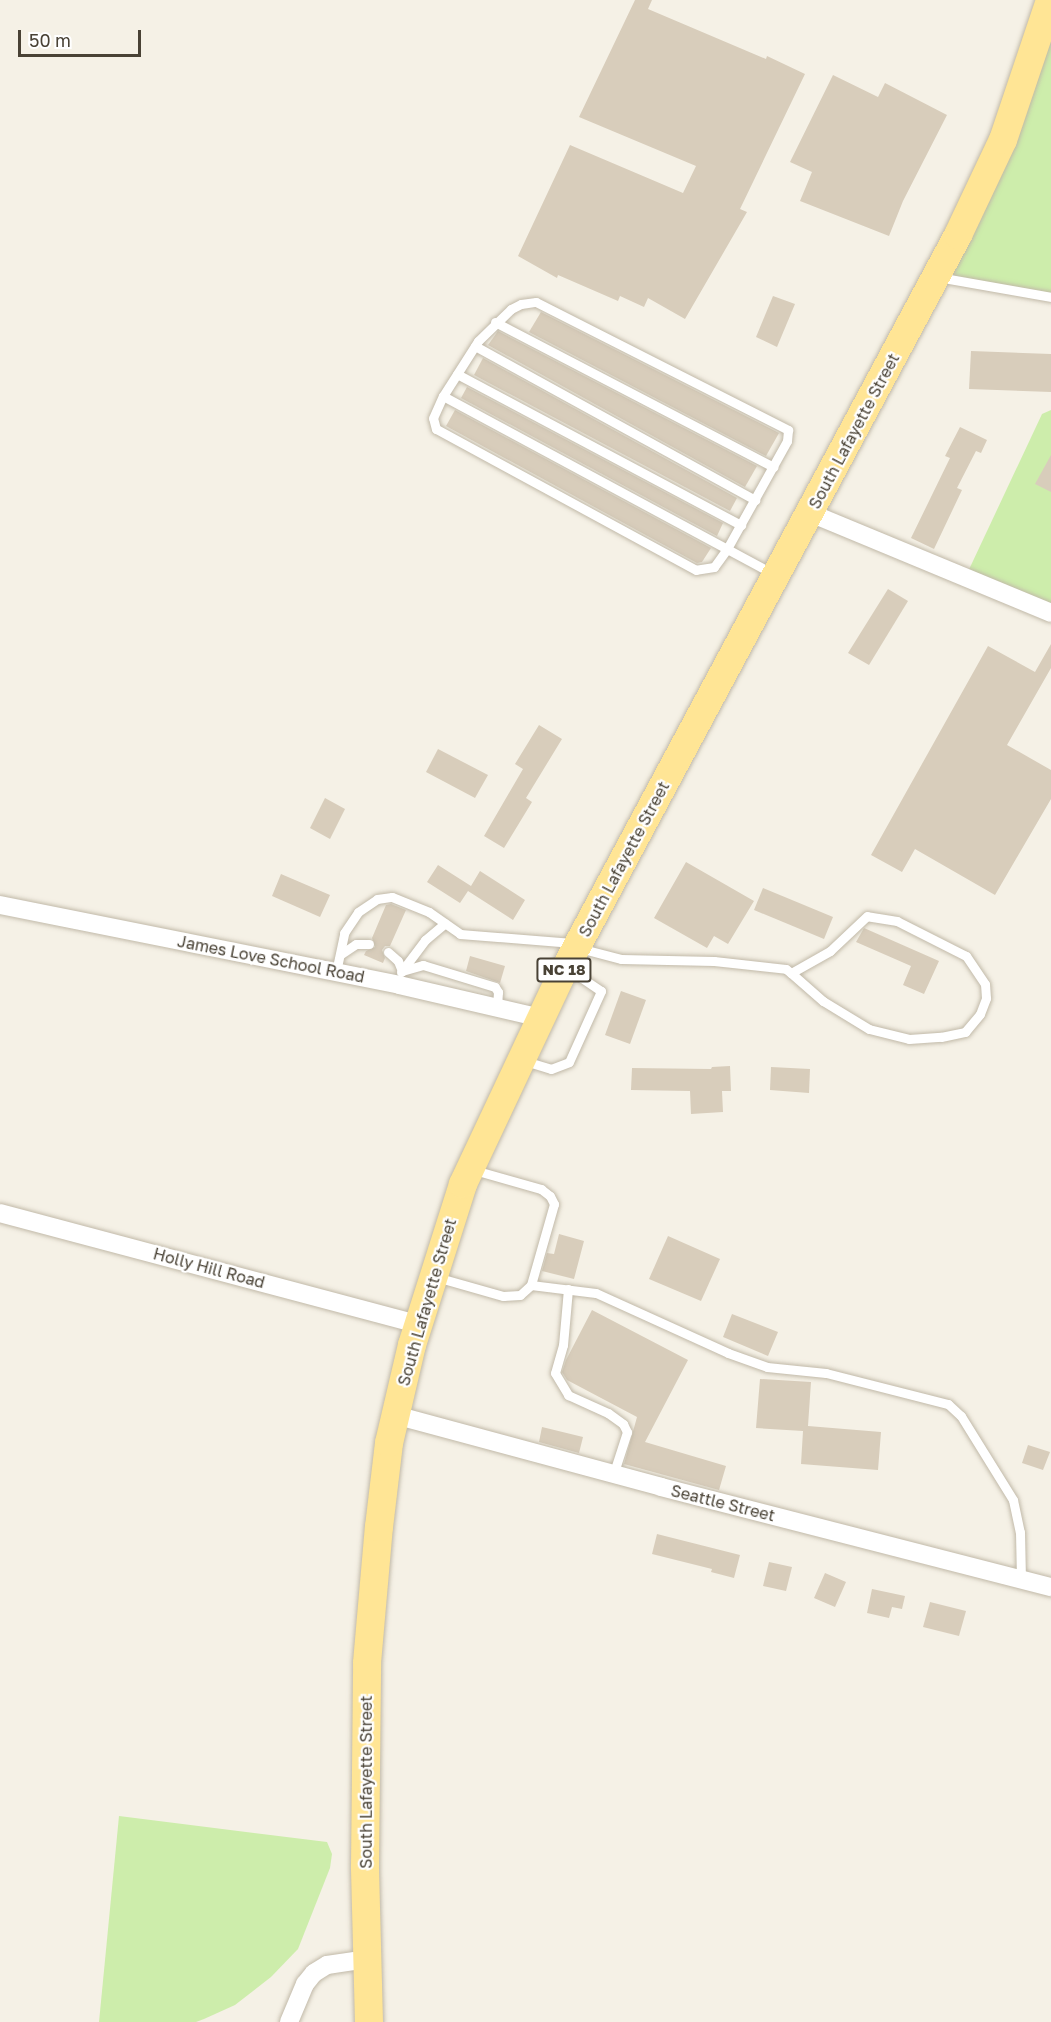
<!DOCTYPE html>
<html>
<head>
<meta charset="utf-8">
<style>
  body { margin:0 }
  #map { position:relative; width:1051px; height:2022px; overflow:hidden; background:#f5f1e6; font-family:"Golos Text",sans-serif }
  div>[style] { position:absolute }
  .green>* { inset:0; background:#cdedab }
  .building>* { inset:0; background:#d8cdbb }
  .roads { filter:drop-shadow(0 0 2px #c1b9a8) drop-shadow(0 0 2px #c1b9a8) }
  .service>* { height:9px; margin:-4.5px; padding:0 4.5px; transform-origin:4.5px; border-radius:4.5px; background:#fff }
  .minor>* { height:18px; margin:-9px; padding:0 9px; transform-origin:9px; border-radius:9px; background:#fff }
  .primary>* { height:28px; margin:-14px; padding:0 14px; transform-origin:14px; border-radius:14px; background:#ffe595 }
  span { translate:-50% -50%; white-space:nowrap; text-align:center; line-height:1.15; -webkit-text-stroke:4.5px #fff; paint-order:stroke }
  .shield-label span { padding:2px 4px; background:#fff; border:2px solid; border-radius:4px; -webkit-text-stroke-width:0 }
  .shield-label { font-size:15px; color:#494235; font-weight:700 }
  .street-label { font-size:16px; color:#494235 }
  .scale { position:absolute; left:18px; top:30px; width:123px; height:27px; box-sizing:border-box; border:3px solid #494235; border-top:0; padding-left:8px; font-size:18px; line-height:21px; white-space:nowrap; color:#494235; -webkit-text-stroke:4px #fff; paint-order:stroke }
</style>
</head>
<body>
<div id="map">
  <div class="green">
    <div style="clip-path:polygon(1051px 0,1051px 297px,936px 276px)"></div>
    <div style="clip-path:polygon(1051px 410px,1051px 613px,965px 578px,1042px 414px)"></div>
    <div style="clip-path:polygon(119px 1816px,327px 1842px,332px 1854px,330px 1868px,298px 1949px,271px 1977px,235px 2005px,204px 2019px,196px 2022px,99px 2022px)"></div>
  </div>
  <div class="building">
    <div style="clip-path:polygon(635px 0,652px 0,648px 9px,766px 59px,767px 56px,805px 74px,740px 209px,747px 212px,685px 319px,648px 298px,644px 307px,620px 296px,618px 301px,558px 275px,557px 278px,518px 256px,570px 145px,683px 193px,696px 166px,579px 117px)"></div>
    <div style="clip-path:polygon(833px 75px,878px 97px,885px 83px,947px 115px,903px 201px,889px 236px,800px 201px,812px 172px,790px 162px)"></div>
    <div style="clip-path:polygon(773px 296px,795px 304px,777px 347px,756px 337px)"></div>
    <div style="clip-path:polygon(541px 312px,779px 433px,766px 456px,529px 332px)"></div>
    <div style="clip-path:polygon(498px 331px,757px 466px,745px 487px,488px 345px)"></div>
    <div style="clip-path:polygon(971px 351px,1051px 354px,1051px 392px,969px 389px)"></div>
    <div style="clip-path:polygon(483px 358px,737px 498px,730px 511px,474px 375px)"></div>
    <div style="clip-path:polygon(467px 387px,723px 523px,717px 536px,461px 398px)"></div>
    <div style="clip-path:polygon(455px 410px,711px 548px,702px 562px,697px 563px,446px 426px)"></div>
    <div style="clip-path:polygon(960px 427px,987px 440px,981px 453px,976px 451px,957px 488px,962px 490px,934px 549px,911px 538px,950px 458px,945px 456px)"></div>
    <div style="clip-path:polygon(1051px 455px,1051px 492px,1035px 484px)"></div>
    <div style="clip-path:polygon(888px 589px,908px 601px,869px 665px,848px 653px)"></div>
    <div style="clip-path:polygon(1051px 644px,1051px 668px,1007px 745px,1051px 770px,1051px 799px,995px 895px,915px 849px,902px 872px,871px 855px,988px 646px,1035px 672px)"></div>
    <div style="clip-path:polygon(539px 725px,562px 739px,526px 798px,532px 802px,504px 848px,484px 836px,523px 769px,515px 764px)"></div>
    <div style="clip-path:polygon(438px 749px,488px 775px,475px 798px,426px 772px)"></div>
    <div style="clip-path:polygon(325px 798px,345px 809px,330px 839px,310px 828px)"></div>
    <div style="clip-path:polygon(686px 862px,754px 901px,728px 944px,714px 936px,707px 948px,654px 918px)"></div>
    <div style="clip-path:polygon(438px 865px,471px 886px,480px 871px,525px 900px,513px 920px,468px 891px,460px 903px,427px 882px)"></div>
    <div style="clip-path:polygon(281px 874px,330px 895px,320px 917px,272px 896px)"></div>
    <div style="clip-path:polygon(763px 888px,833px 917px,824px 939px,754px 910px)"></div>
    <div style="clip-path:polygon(391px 904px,406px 910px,390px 946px,385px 946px,382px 950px,385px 958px,383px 963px,364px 955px,366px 951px,375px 947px,372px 938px,386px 905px)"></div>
    <div style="clip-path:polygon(864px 928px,939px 961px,924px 994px,903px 985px,911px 966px,856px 942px)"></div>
    <div style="clip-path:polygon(470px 956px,505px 966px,500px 983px,466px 971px)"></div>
    <div style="clip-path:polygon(621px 991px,646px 1000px,630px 1044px,605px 1035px)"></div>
    <div style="clip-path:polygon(730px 1066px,731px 1091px,722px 1091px,723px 1112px,691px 1114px,690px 1091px,631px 1090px,632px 1068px,711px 1069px,712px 1067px)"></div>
    <div style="clip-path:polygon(771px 1067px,810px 1069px,809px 1093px,770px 1090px)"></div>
    <div style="clip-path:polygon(559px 1234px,584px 1241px,574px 1279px,542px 1271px,547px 1253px,554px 1254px)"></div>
    <div style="clip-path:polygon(668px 1236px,720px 1259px,701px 1301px,649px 1279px)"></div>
    <div style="clip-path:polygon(592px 1310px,688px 1360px,645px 1442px,726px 1466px,719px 1490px,624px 1464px,637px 1417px,567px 1380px,562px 1372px,566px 1360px)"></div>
    <div style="clip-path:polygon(732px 1314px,778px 1332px,768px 1356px,723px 1337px)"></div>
    <div style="clip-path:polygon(760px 1379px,811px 1382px,808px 1426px,881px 1432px,878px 1470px,801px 1464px,803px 1431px,756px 1428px)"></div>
    <div style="clip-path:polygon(542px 1427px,583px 1437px,579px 1453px,539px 1442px)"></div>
    <div style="clip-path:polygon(1028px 1445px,1050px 1452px,1043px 1470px,1022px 1463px)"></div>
    <div style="clip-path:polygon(657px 1534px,740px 1555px,734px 1578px,711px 1572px,712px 1569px,652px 1554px)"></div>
    <div style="clip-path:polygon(769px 1562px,792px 1567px,786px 1591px,763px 1586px)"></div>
    <div style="clip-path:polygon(825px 1573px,846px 1582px,835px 1607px,814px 1598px)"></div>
    <div style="clip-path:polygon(872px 1589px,905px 1596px,902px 1609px,892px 1607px,889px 1618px,867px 1613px)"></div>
    <div style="clip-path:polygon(930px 1602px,966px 1611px,959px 1636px,923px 1627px)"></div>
  </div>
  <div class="roads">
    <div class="service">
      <div style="left:938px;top:277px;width:115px;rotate:10deg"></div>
      <div style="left:536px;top:302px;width:283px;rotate:26.9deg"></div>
      <div style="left:788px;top:430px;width:11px;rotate:95deg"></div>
      <div style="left:787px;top:441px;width:124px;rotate:119.1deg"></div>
      <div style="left:727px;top:549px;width:22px;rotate:126deg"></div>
      <div style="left:714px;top:567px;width:18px;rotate:171deg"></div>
      <div style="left:696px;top:570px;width:296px;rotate:-151.5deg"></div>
      <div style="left:436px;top:429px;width:11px;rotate:-105deg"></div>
      <div style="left:433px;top:418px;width:24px;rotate:-66deg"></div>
      <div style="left:443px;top:396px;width:65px;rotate:-57.5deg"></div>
      <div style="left:478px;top:341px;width:46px;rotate:-44.1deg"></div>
      <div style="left:511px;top:309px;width:11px;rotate:-27deg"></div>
      <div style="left:521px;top:304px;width:15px;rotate:-8deg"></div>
      <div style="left:495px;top:322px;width:314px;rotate:27.5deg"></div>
      <div style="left:475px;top:346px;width:320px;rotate:28.8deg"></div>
      <div style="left:457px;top:374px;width:322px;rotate:28deg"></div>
      <div style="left:443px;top:396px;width:376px;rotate:28.3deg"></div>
      <div style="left:579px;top:948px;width:43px;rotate:14.7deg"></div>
      <div style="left:621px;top:959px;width:93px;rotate:1.2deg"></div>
      <div style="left:714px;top:961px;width:72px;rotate:6.3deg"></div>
      <div style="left:786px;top:969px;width:6px;rotate:39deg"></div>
      <div style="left:791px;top:973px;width:43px;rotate:41.2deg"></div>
      <div style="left:823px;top:1001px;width:54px;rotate:31.3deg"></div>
      <div style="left:869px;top:1029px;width:41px;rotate:14deg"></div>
      <div style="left:909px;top:1039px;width:32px;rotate:-4deg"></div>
      <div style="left:941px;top:1037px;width:25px;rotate:-12deg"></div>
      <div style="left:965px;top:1032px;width:23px;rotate:-50deg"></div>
      <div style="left:980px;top:1014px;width:17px;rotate:-69deg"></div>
      <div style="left:986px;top:998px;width:14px;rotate:-94deg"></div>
      <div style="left:985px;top:984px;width:34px;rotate:-124deg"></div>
      <div style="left:966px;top:956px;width:77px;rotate:-153.1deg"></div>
      <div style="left:897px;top:921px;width:30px;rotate:-171deg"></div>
      <div style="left:867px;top:916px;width:51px;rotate:136.6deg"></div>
      <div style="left:830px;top:951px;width:45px;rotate:150.6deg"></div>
      <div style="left:388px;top:952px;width:13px;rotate:42deg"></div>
      <div style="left:398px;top:961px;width:11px;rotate:68deg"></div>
      <div style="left:341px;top:954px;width:18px;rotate:-34deg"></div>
      <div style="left:356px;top:944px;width:13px"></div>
      <div style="left:402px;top:971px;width:22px;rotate:-16deg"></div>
      <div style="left:423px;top:965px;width:75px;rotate:17deg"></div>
      <div style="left:495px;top:987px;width:6px;rotate:59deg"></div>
      <div style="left:498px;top:992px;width:15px;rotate:94deg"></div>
      <div style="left:336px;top:972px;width:40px;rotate:-78deg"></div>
      <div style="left:344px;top:933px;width:25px;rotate:-56deg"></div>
      <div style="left:358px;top:912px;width:23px;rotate:-34deg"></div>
      <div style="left:377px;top:899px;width:15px;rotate:-8deg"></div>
      <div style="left:392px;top:897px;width:40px;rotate:22deg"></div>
      <div style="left:429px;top:912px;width:38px;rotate:35deg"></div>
      <div style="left:460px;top:934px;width:113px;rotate:4.6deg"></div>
      <div style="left:401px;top:972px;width:40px;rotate:-53deg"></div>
      <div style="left:425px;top:940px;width:26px;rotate:-40deg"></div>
      <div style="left:525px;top:1061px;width:27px;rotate:17deg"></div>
      <div style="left:551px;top:1069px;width:19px;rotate:-21deg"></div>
      <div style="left:569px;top:1062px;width:78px;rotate:-65.7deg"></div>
      <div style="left:601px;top:991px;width:23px;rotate:-146deg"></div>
      <div style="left:582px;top:978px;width:15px;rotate:-157deg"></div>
      <div style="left:474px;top:1170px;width:70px;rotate:15.8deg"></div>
      <div style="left:541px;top:1189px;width:11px;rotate:38deg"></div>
      <div style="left:550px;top:1196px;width:9px;rotate:63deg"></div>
      <div style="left:554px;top:1204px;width:84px;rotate:105.9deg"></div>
      <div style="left:436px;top:1277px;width:70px;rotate:15.8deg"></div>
      <div style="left:503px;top:1296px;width:17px;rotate:-3deg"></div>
      <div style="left:520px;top:1295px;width:15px;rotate:-42deg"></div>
      <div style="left:531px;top:1285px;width:65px;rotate:7deg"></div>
      <div style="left:596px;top:1293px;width:145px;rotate:24.4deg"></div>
      <div style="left:728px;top:1353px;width:41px;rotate:19.7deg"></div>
      <div style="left:767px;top:1367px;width:59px;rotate:5.8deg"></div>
      <div style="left:826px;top:1373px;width:126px;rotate:14.3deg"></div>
      <div style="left:948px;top:1404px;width:18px;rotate:43deg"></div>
      <div style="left:961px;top:1416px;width:99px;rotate:58.2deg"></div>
      <div style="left:1013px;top:1500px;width:33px;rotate:78deg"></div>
      <div style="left:1020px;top:1532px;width:47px;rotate:88.8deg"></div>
      <div style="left:568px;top:1289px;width:56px;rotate:95.1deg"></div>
      <div style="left:563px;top:1345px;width:29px;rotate:106deg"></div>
      <div style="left:555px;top:1373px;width:26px;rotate:59deg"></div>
      <div style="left:568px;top:1395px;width:44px;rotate:24.2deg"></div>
      <div style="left:608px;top:1413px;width:19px;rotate:36deg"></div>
      <div style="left:623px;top:1424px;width:9px;rotate:63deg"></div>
      <div style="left:627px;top:1432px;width:45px;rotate:108deg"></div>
    </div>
    <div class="minor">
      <div style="left:810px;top:513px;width:261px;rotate:22.5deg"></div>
      <div style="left:0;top:905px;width:407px;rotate:11.3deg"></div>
      <div style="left:399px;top:985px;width:146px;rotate:13.1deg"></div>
      <div style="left:0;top:1213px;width:432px;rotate:14.9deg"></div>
      <div style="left:395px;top:1415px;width:276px;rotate:15.1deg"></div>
      <div style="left:661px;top:1487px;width:403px;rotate:14.4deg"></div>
      <div style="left:289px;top:2022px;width:41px;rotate:-67.2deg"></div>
      <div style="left:305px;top:1984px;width:14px;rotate:-51deg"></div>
      <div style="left:314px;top:1973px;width:15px;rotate:-32deg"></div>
      <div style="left:327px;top:1965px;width:40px;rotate:-8.5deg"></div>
    </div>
    <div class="primary">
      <div style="left:369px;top:2022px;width:156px;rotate:-91.5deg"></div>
      <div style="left:365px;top:1866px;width:203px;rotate:-89.4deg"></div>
      <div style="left:367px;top:1663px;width:137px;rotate:-85deg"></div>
      <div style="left:379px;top:1527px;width:85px;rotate:-83.2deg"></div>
      <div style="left:389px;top:1443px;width:101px;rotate:-76.8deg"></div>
      <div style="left:412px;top:1345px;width:169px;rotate:-72.4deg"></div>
      <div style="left:463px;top:1184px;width:228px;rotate:-64.8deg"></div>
      <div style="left:560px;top:978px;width:843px;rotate:-61.82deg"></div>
      <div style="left:958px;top:235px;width:105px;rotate:-64.7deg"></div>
      <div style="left:1003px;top:140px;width:148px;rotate:-71.4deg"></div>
    </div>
  </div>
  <div class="shield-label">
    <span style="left:564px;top:970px">NC 18</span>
  </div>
  <div class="street-label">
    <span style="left:854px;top:431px;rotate:-62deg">South Lafayette Street</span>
    <span style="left:624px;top:859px;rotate:-62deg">South Lafayette Street</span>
    <span style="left:271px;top:959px;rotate:11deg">James Love School Road</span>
    <span style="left:209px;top:1268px;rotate:15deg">Holly Hill Road</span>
    <span style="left:427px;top:1302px;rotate:-74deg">South Lafayette Street</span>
    <span style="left:723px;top:1503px;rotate:14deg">Seattle Street</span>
    <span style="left:366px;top:1782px;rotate:-90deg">South Lafayette Street</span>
  </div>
  <div class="scale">50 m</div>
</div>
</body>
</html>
